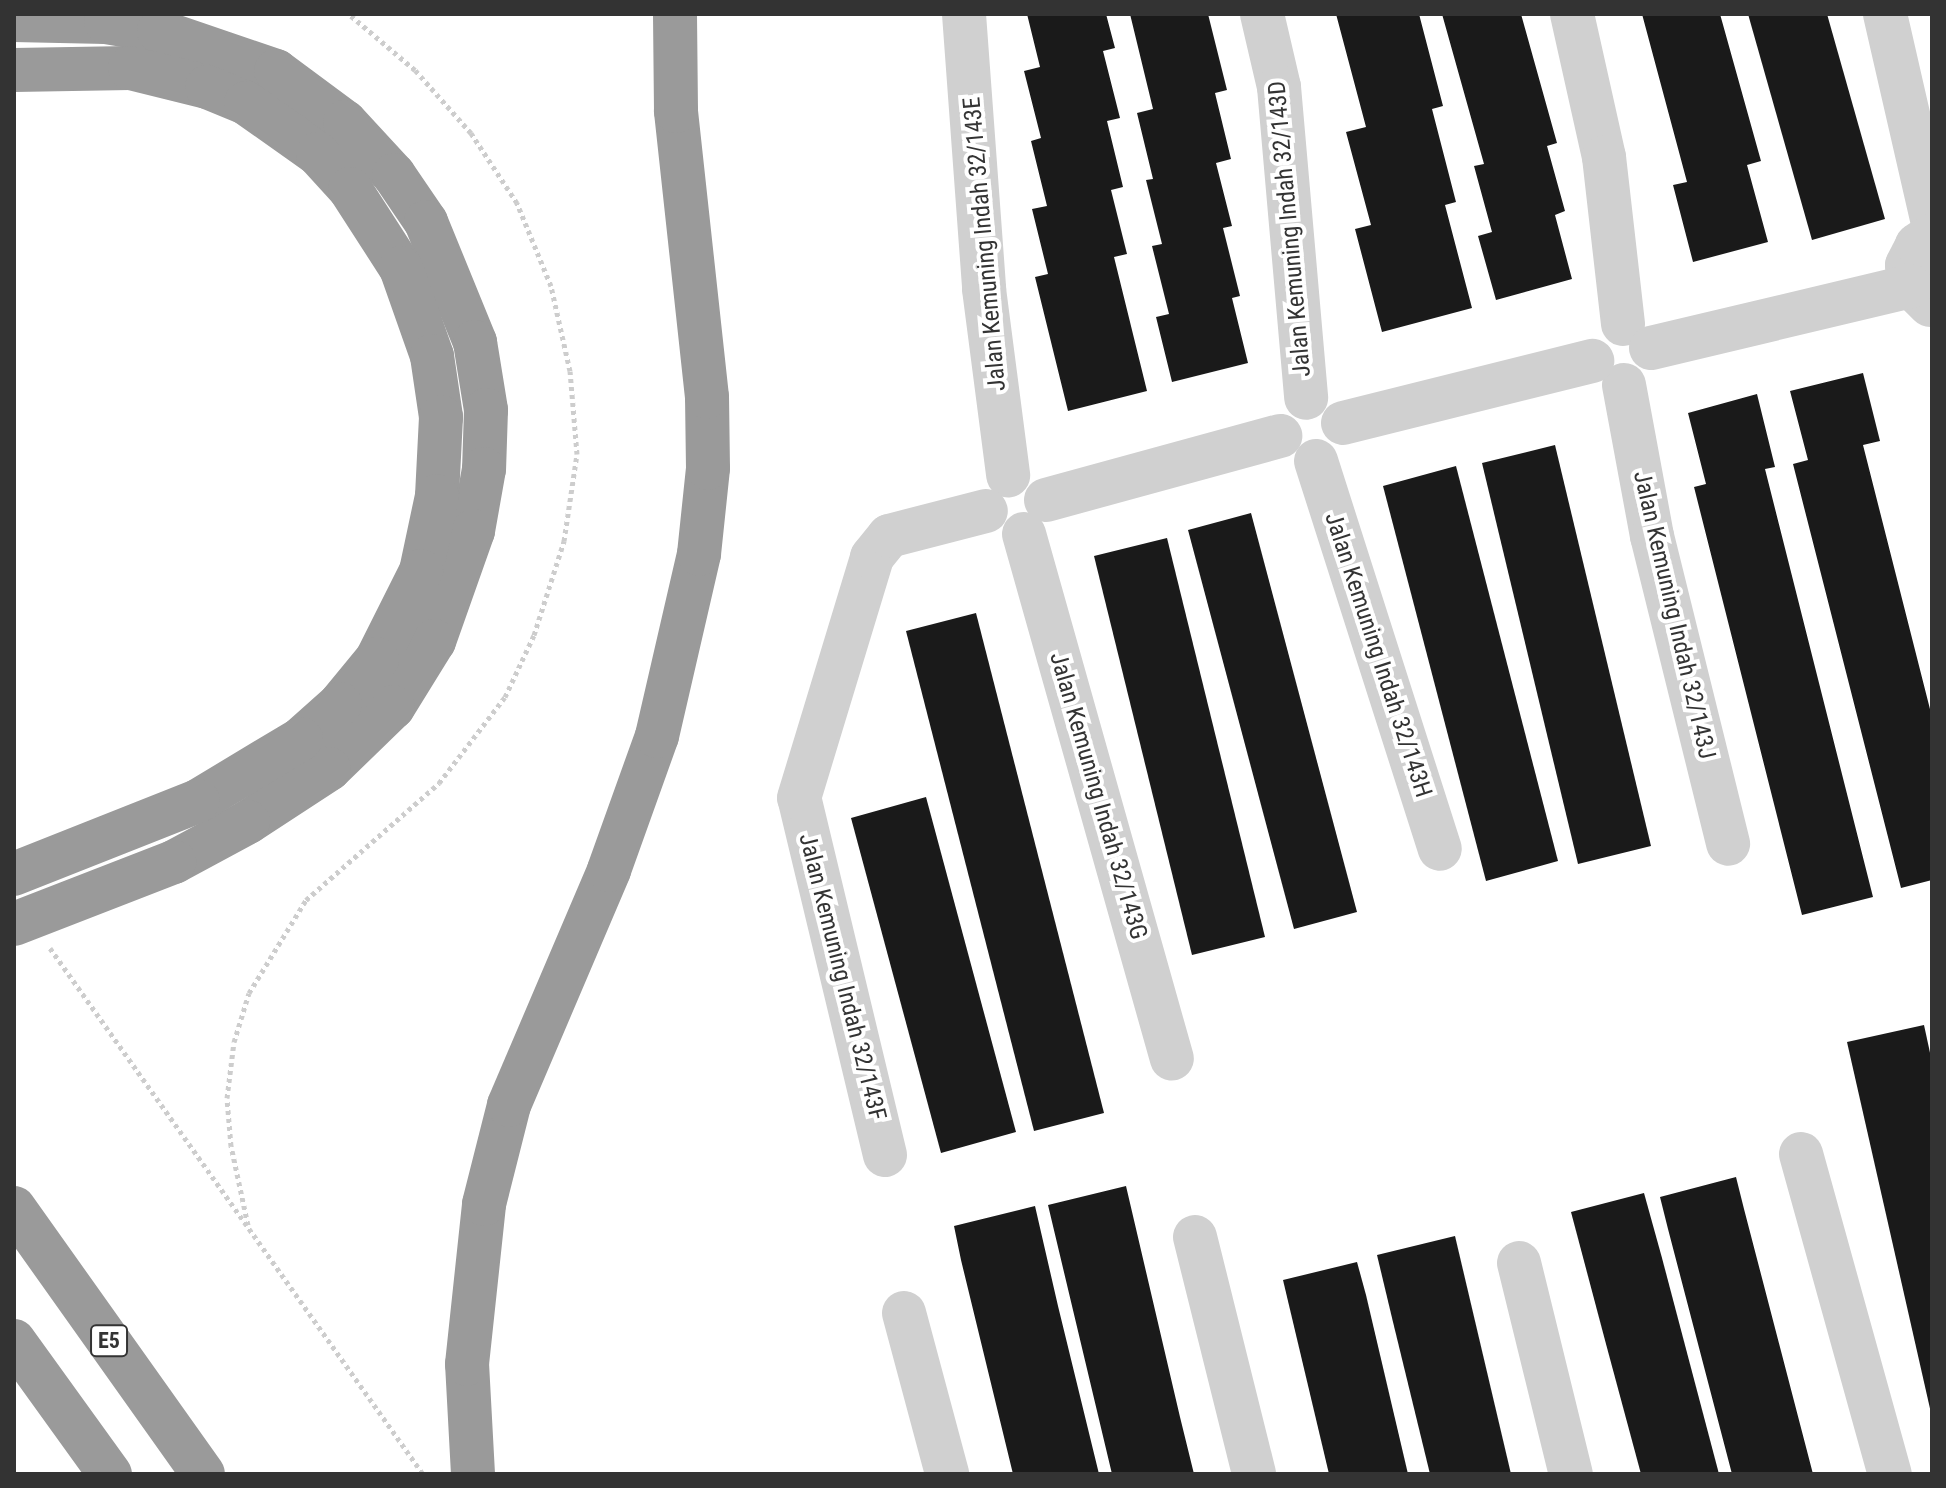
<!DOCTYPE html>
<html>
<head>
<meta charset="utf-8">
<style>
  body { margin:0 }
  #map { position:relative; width:1946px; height:1488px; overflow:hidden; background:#fff; font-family:"Roboto Condensed",sans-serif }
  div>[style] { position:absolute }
  .building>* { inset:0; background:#1a1a1a }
  .path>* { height:5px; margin-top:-2.5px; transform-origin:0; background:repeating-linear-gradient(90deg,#cdcdcd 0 4px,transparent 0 8px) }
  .minor>* { height:44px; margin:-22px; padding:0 22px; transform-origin:22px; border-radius:22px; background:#d0d0d0 }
  .highway>* { height:44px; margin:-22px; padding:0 22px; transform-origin:22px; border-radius:22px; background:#9a9a9a }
  .highway-bridge>* { height:44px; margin:-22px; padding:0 22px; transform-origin:22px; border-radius:22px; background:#9a9a9a }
  span { translate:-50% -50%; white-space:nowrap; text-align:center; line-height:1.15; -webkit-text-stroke:8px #fff; paint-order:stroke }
  .shield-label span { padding:2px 6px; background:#fff; border:2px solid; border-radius:6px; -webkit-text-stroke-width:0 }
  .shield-label { font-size:22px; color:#333; font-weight:700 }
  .street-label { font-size:24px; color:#333 }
  .frame { position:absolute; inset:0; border:16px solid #333; pointer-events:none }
</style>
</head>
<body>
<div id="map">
  <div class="building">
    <div style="clip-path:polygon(1027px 14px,1106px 14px,1115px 48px,1103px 51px,1120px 118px,1107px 121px,1123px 187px,1111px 190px,1127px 254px,1114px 257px,1147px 391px,1068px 411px,1035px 277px,1048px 274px,1032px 209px,1047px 206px,1031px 141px,1041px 138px,1024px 71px,1040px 67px)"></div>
    <div style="clip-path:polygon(1130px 14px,1208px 14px,1227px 90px,1215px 93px,1231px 159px,1216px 163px,1232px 226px,1223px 228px,1240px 296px,1232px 298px,1248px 363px,1172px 382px,1156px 317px,1169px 314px,1152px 246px,1162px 244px,1146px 180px,1153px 179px,1137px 113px,1153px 109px)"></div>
    <div style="clip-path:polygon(1336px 14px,1419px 14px,1443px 106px,1432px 109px,1456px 202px,1445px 205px,1472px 308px,1382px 332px,1355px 229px,1371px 225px,1346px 132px,1366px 127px)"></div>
    <div style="clip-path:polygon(1442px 14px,1521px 14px,1557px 143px,1547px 146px,1565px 211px,1555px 215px,1572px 279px,1496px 300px,1478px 236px,1492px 232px,1474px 166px,1484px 164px)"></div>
    <div style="clip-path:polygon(1642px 14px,1720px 14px,1761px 161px,1747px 165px,1768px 242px,1693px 262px,1673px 185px,1687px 182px)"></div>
    <div style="clip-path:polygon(1748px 14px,1827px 14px,1885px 219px,1812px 240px)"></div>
    <div style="clip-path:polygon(1863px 373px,1880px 441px,1863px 445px,1932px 717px,1932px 880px,1901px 888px,1793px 464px,1808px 460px,1790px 391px)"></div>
    <div style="clip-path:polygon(1757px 394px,1775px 467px,1765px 469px,1873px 897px,1802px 915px,1694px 487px,1706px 484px,1688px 413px)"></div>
    <div style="clip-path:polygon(1555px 445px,1651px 846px,1578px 864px,1482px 463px)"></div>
    <div style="clip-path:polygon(1456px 466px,1558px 861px,1486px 881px,1383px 486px)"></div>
    <div style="clip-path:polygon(1251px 513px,1357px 912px,1294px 929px,1188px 530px)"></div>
    <div style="clip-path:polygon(1167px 538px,1265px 937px,1192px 955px,1094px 556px)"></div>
    <div style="clip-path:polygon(976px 613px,1104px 1113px,1034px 1131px,906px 631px)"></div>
    <div style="clip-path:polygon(926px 797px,1016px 1132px,941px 1153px,851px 818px)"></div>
    <div style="clip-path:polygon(1924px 1025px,1932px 1062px,1931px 1413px,1847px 1042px)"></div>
    <div style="clip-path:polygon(1736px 1177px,1744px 1209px,1813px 1474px,1732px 1474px,1668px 1229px,1660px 1197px)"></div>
    <div style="clip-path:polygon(1126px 1186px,1180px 1417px,1194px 1474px,1112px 1474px,1048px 1205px)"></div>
    <div style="clip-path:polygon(1644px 1193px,1662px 1258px,1719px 1474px,1641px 1474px,1606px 1344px,1571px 1212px)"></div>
    <div style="clip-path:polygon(1035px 1206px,1058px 1306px,1099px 1474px,1013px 1474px,961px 1260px,954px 1226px)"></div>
    <div style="clip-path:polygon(1455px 1236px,1511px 1474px,1430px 1474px,1393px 1322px,1377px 1255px)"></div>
    <div style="clip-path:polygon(1357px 1262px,1366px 1295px,1408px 1474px,1329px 1474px,1283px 1280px)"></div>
  </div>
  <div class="path">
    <div style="left:50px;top:948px;width:645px;rotate:54.66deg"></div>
    <div style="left:248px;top:1225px;width:81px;rotate:-102.1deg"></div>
    <div style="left:231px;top:1146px;width:48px;rotate:-94.8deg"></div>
    <div style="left:227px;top:1098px;width:56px;rotate:-82.9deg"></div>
    <div style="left:234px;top:1042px;width:51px;rotate:-73deg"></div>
    <div style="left:249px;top:993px;width:109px;rotate:-58.5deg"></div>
    <div style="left:306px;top:900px;width:177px;rotate:-41.3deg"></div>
    <div style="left:439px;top:783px;width:108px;rotate:-52.5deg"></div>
    <div style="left:505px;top:697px;width:68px;rotate:-64.9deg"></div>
    <div style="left:534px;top:635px;width:99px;rotate:-72.3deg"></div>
    <div style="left:564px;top:541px;width:88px;rotate:-81.5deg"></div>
    <div style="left:577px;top:454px;width:83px;rotate:-94.8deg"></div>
    <div style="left:570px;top:371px;width:87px;rotate:-102.6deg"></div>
    <div style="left:551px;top:286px;width:90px;rotate:-112.3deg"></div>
    <div style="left:517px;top:203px;width:84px;rotate:-123.3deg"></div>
    <div style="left:471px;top:133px;width:84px;rotate:-131.6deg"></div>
    <div style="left:415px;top:70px;width:87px;rotate:-139.7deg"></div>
  </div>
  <div class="minor">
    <div style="left:964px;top:14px;width:276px;rotate:85.8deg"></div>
    <div style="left:984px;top:289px;width:188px;rotate:82.6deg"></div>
    <div style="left:1262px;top:14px;width:75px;rotate:76.9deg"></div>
    <div style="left:1279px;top:87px;width:312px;rotate:85deg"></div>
    <div style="left:1572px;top:14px;width:147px;rotate:77.4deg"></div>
    <div style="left:1604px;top:157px;width:168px;rotate:83.5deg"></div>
    <div style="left:1885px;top:14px;width:210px;rotate:77.1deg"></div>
    <div style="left:1930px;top:305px;width:27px;rotate:-135deg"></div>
    <div style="left:1911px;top:286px;width:21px;rotate:-101deg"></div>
    <div style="left:1907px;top:265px;width:22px;rotate:-63deg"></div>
    <div style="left:1917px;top:245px;width:18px;rotate:-34deg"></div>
    <div style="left:1651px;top:348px;width:267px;rotate:-13.4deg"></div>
    <div style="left:1624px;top:385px;width:154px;rotate:79.5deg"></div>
    <div style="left:1652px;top:536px;width:317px;rotate:76.1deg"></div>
    <div style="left:1343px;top:423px;width:257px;rotate:-14deg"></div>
    <div style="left:1316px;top:461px;width:407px;rotate:72.3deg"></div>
    <div style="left:1046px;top:500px;width:243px;rotate:-15.3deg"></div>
    <div style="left:1024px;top:534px;width:545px;rotate:74.26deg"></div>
    <div style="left:1801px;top:1154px;width:332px;rotate:74.5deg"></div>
    <div style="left:885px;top:1155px;width:367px;rotate:-103.5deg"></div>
    <div style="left:799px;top:798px;width:252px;rotate:-73.1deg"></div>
    <div style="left:872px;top:557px;width:27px;rotate:-51deg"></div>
    <div style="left:889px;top:536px;width:100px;rotate:-14.5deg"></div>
    <div style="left:1195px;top:1237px;width:244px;rotate:76deg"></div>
    <div style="left:1519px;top:1263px;width:217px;rotate:76.2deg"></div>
    <div style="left:904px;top:1313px;width:167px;rotate:75deg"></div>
  </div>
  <div class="highway">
    <div style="left:14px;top:20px;width:92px;rotate:1.2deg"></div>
    <div style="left:106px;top:22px;width:54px;rotate:9.6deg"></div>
    <div style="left:159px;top:31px;width:124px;rotate:18.9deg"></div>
    <div style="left:276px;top:71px;width:86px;rotate:36.5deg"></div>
    <div style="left:345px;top:122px;width:72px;rotate:47.2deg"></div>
    <div style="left:394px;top:175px;width:57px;rotate:55.8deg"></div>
    <div style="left:426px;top:222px;width:130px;rotate:67.8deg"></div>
    <div style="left:475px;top:342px;width:69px;rotate:80.8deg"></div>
    <div style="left:486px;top:410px;width:59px;rotate:91.9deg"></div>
    <div style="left:484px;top:469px;width:63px;rotate:100.1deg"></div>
    <div style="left:473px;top:531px;width:117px;rotate:109.5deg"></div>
    <div style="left:434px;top:641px;width:78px;rotate:121.8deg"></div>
    <div style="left:393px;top:707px;width:89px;rotate:135.9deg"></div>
    <div style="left:329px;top:769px;width:97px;rotate:146.8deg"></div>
    <div style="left:248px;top:822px;width:84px;rotate:151.6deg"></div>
    <div style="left:14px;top:70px;width:116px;rotate:-1deg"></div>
    <div style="left:130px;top:68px;width:79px;rotate:13.9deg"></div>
    <div style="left:207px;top:87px;width:42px;rotate:22.3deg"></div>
    <div style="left:246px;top:103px;width:88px;rotate:35.3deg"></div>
    <div style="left:318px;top:154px;width:47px;rotate:47.6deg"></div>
    <div style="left:350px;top:189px;width:94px;rotate:57.2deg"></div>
    <div style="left:401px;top:268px;width:93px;rotate:70.6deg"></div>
    <div style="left:432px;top:356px;width:62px;rotate:81.6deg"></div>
    <div style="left:441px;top:417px;width:79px;rotate:92.9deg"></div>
    <div style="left:437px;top:496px;width:77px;rotate:102deg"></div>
    <div style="left:421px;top:571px;width:98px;rotate:116.6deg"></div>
    <div style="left:377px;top:659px;width:58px;rotate:129.4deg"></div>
    <div style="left:340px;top:704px;width:52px;rotate:138.1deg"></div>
    <div style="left:301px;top:739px;width:120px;rotate:149deg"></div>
    <div style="left:198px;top:801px;width:198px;rotate:158.4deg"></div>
    <div style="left:14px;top:1208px;width:326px;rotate:54.6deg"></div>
    <div style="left:14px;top:1341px;width:164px;rotate:54.2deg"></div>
    <div style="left:473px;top:1474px;width:110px;rotate:-93.1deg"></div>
    <div style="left:467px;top:1364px;width:161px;rotate:-83.9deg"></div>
    <div style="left:484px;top:1204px;width:102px;rotate:-75.8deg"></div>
    <div style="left:509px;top:1105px;width:255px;rotate:-66.9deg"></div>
    <div style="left:609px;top:870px;width:142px;rotate:-70.3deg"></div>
    <div style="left:657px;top:736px;width:187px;rotate:-77deg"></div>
    <div style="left:699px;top:554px;width:86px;rotate:-84deg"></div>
    <div style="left:708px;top:468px;width:71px;rotate:-90.8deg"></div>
    <div style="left:707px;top:397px;width:288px;rotate:-96.2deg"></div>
    <div style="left:676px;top:111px;width:97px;rotate:-90.6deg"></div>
  </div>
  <div class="highway-bridge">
    <div style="left:14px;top:924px;width:172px;rotate:-21.2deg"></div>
  </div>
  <div class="shield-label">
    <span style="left:109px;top:1341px">E5</span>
  </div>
  <div class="street-label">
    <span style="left:1290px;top:229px;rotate:-95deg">Jalan Kemuning Indah 32/143D</span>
    <span style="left:985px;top:244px;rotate:-95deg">Jalan Kemuning Indah 32/143E</span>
    <span style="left:1674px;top:615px;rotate:77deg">Jalan Kemuning Indah 32/143J</span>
    <span style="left:1378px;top:655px;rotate:72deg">Jalan Kemuning Indah 32/143H</span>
    <span style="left:1098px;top:796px;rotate:74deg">Jalan Kemuning Indah 32/143G</span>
    <span style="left:842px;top:977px;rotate:76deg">Jalan Kemuning Indah 32/143F</span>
  </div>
  <div class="frame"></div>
</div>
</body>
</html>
